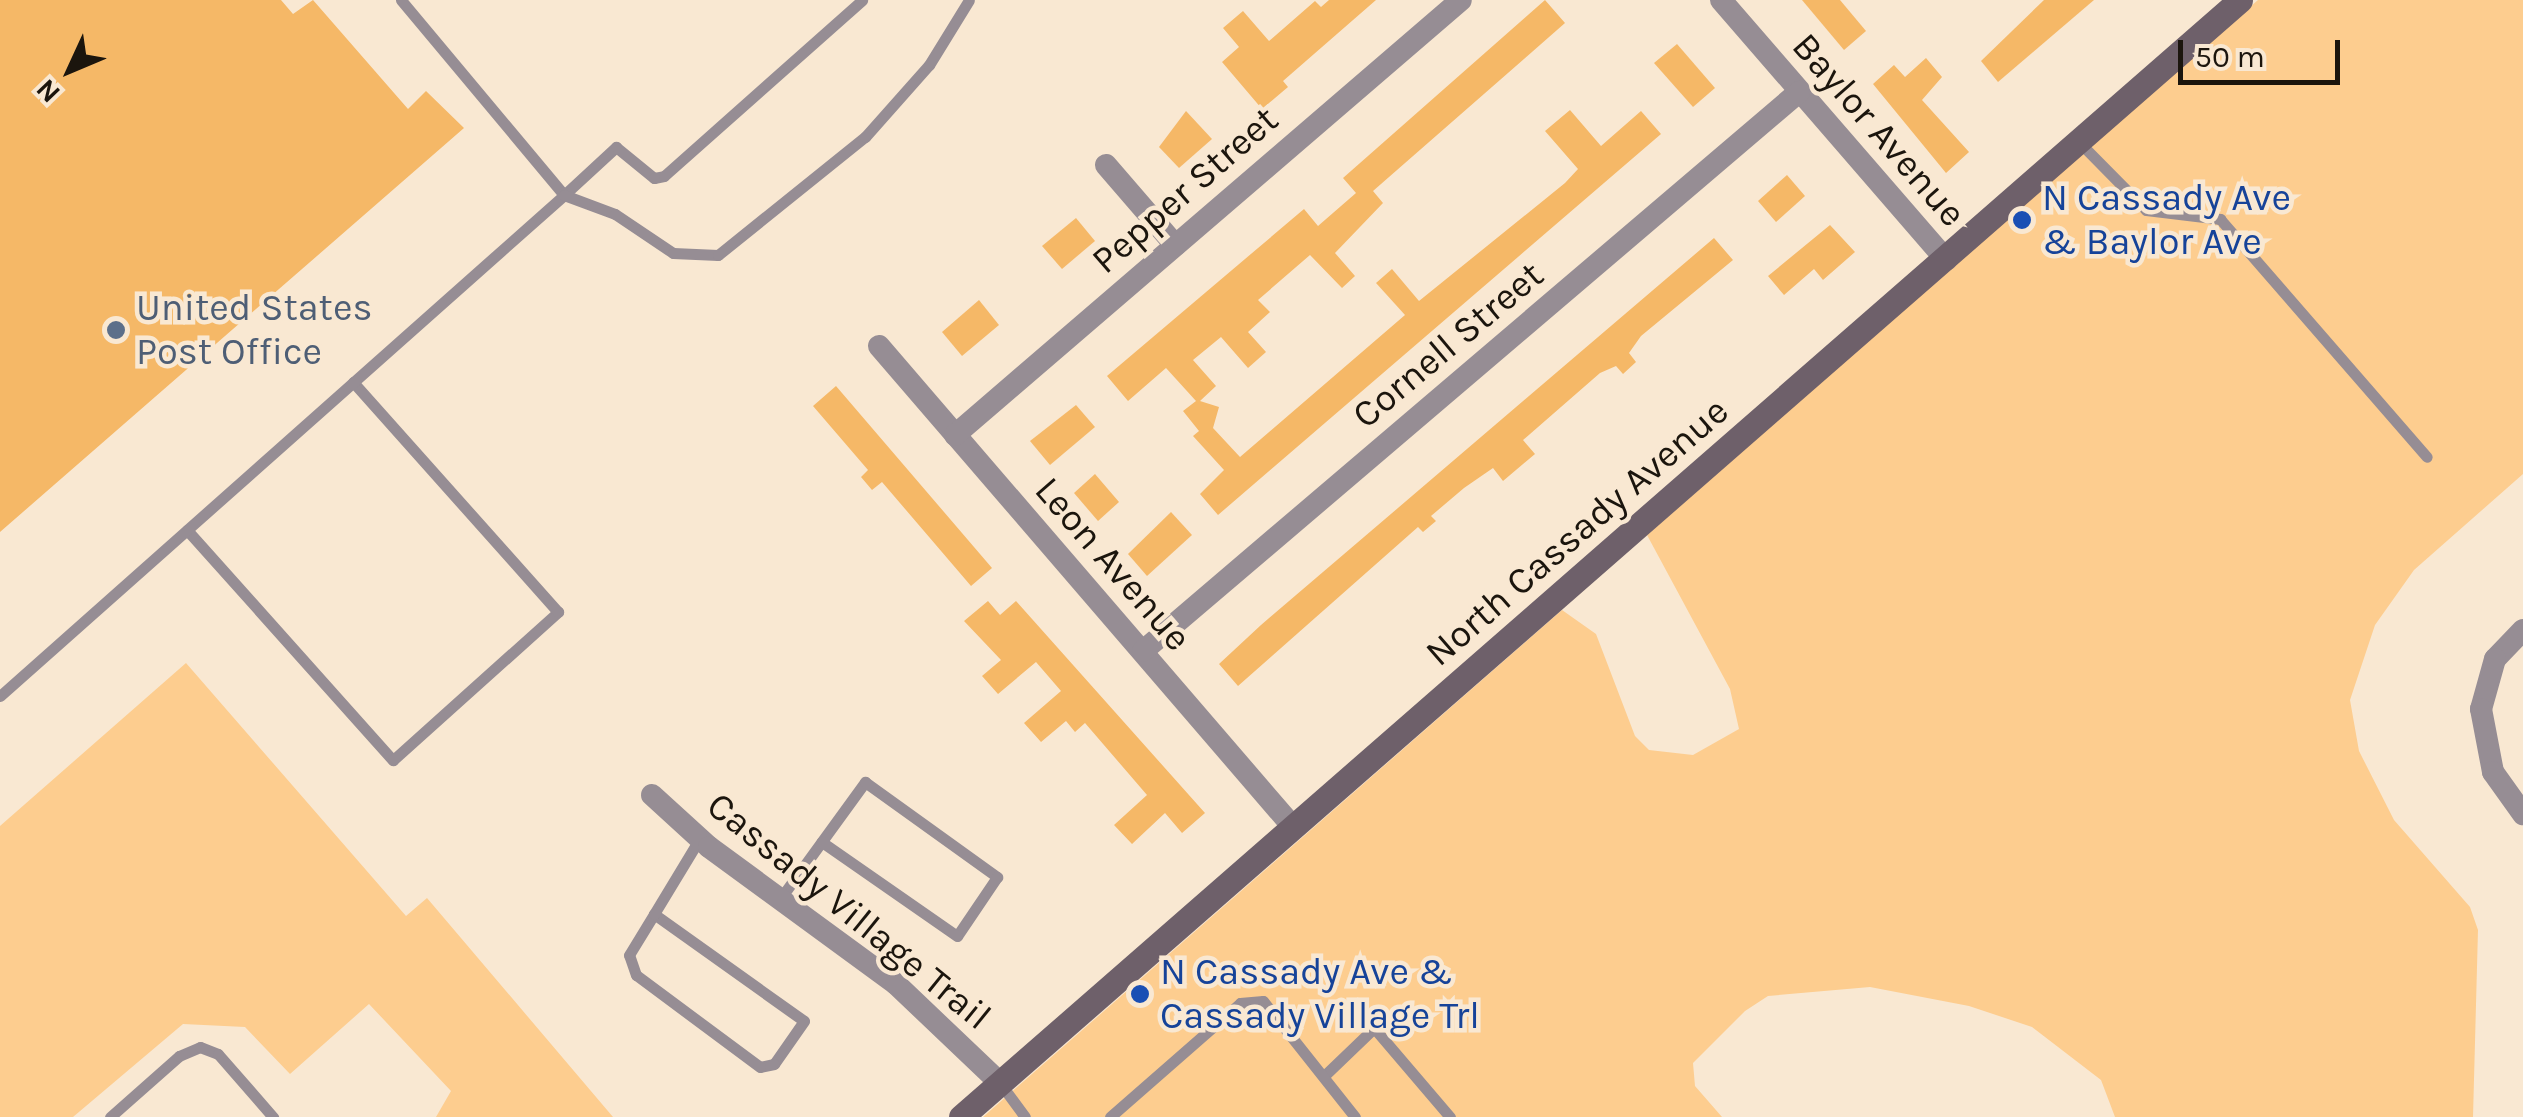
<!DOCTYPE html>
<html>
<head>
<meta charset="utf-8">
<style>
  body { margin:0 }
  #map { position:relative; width:2523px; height:1117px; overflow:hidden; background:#f9e8d2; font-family:Karla,sans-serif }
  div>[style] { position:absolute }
  .green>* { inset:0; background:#fdcd8f }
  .building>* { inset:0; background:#f5b867 }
  .service>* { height:11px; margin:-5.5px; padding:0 5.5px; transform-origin:5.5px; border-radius:5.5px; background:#968d94 }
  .minor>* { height:22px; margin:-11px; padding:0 11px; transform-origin:11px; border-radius:11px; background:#968d94 }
  .secondary>* { height:25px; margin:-12.5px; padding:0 12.5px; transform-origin:12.5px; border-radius:12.5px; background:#6e606a }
  .dots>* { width:28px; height:28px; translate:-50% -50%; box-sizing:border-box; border:5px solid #f9e8d2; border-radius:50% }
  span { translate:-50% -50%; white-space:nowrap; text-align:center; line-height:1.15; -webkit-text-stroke:9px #f9e8d2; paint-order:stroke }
  .street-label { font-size:38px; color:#1b150d }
  .transit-label { font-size:38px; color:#164399 }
  .left { translate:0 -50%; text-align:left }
  .service-label { font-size:38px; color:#4e5e75 }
  .north { position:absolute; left:20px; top:20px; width:100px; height:100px; -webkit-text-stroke:8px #f9e8d2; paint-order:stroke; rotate:226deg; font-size:28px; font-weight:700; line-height:40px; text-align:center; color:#1b150d }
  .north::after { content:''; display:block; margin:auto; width:35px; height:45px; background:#1b150d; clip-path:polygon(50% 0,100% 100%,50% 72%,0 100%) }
  .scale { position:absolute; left:2178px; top:40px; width:162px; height:45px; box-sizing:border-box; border:5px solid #1b150d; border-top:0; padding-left:12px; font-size:30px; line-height:35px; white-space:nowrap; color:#1b150d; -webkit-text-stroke:8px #f9e8d2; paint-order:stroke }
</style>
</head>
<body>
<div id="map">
  <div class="green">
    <div style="clip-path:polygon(2258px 0,2523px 0,2523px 474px,2414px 570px,2375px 625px,2350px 700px,2359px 751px,2394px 820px,2470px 907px,2478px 930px,2473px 1117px,2115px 1117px,2101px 1080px,2032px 1027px,1969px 1006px,1870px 987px,1768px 996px,1745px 1011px,1693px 1063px,1695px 1086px,1722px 1117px,983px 1117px,1562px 610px,1596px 634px,1635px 736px,1649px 750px,1693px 755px,1739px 729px,1730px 689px,1647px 535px)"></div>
    <div style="clip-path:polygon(186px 663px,406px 916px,427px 898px,613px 1117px,436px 1117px,451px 1091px,369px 1004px,290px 1074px,245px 1027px,183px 1024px,73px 1117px,0 1117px,0 826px)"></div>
  </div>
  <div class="building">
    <div style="clip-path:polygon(0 0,281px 0,293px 14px,313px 0,408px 109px,426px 91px,464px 128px,0 532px)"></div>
    <div style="clip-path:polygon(1329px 0,1376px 0,1283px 81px,1288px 87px,1262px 109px,1222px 62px,1239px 47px,1223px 28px,1243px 11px,1269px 41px,1315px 1px,1321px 7px)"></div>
    <div style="clip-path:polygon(1545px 0,1565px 23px,1373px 191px,1383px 203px,1335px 253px,1355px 276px,1342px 288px,1310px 255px,1258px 300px,1270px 312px,1248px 332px,1266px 352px,1248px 368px,1221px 337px,1193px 360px,1216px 386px,1200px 401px,1219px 407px,1213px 428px,1240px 457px,1405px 315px,1376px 283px,1392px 269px,1419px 301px,1565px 183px,1578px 169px,1545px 131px,1570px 110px,1601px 146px,1641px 111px,1661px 134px,1218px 515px,1200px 494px,1224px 470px,1193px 436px,1199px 431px,1183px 411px,1196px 401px,1166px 368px,1128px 401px,1107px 376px,1304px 209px,1318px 226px,1356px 193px,1343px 178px)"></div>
    <div style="clip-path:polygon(1802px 0,1840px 0,1866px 31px,1844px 50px)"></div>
    <div style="clip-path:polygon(2044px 0,2094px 0,1998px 82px,1981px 61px)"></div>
    <div style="clip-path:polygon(1677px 44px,1715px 88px,1693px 107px,1654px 63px)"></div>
    <div style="clip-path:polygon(1926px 58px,1942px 77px,1922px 100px,1969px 152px,1946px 173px,1873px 84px,1894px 65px,1905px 77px)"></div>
    <div style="clip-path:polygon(1186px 111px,1212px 139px,1179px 168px,1159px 147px)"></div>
    <div style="clip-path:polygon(1787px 175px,1805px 196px,1776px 222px,1758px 201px)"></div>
    <div style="clip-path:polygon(1076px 218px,1095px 241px,1062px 269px,1042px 246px)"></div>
    <div style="clip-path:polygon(1830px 225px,1855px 252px,1823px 280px,1814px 269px,1784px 295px,1768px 276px)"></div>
    <div style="clip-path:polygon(1714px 238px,1733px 260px,1641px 336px,1629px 353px,1636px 362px,1623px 374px,1616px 366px,1600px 373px,1523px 440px,1535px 454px,1503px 481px,1493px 468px,1464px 488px,1431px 516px,1436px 521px,1423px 532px,1418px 527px,1238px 686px,1219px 664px,1261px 625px)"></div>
    <div style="clip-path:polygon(979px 300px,999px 325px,962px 356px,942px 332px)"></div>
    <div style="clip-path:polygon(836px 386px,992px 568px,971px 586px,882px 482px,872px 490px,861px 477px,868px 470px,813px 406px)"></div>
    <div style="clip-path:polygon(1076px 405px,1095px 427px,1050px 465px,1030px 441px)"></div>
    <div style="clip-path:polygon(1095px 474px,1119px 502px,1098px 521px,1074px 493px)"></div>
    <div style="clip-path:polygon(1171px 512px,1192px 535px,1147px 576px,1128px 554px)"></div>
    <div style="clip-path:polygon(988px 601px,1000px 615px,1016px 601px,1205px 813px,1182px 833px,1165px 813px,1132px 844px,1114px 825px,1147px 795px,1085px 723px,1075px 732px,1066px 721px,1041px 742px,1024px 723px,1061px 691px,1036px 662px,998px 694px,982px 676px,1001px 660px,964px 621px)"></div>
  </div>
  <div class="service">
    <div style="left:401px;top:0;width:254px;rotate:50.1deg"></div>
    <div style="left:564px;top:195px;width:71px;rotate:-42.7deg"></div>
    <div style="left:616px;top:147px;width:49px;rotate:39.2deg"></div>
    <div style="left:654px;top:178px;width:10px;rotate:-11deg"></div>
    <div style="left:664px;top:176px;width:265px;rotate:-41.6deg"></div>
    <div style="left:2079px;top:142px;width:95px;rotate:45.4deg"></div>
    <div style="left:2146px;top:210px;width:75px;rotate:6.9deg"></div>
    <div style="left:2220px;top:219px;width:315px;rotate:49deg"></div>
    <div style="left:187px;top:530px;width:309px;rotate:48.2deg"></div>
    <div style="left:393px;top:760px;width:222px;rotate:-41.9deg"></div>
    <div style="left:558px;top:612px;width:308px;rotate:-131.7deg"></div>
    <div style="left:0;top:696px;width:754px;rotate:-41.61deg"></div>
    <div style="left:564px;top:195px;width:54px;rotate:20.4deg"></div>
    <div style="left:615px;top:214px;width:70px;rotate:33.9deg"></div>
    <div style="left:673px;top:253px;width:45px;rotate:2.5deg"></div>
    <div style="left:718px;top:255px;width:189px;rotate:-38.8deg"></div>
    <div style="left:865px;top:137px;width:96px;rotate:-48.4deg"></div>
    <div style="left:929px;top:65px;width:76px;rotate:-58.4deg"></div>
    <div style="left:780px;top:899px;width:145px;rotate:-54deg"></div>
    <div style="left:865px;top:782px;width:163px;rotate:35.7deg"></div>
    <div style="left:997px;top:877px;width:71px;rotate:124.1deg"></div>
    <div style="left:957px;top:936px;width:165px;rotate:-145.2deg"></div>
    <div style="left:654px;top:914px;width:184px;rotate:35.5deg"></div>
    <div style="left:804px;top:1021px;width:52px;rotate:124.9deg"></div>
    <div style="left:774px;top:1064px;width:14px;rotate:168deg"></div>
    <div style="left:760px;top:1067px;width:154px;rotate:-143.4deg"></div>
    <div style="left:636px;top:975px;width:21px;rotate:-109deg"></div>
    <div style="left:629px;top:955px;width:48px;rotate:-58.6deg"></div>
    <div style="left:654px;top:914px;width:89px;rotate:-58.8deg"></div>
    <div style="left:1326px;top:1074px;width:66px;rotate:-43.8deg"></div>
    <div style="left:1374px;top:1028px;width:117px;rotate:49.5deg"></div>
    <div style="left:1000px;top:1083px;width:42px;rotate:53.7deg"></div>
    <div style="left:110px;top:1117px;width:92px;rotate:-41.5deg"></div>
    <div style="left:179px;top:1056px;width:23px;rotate:-23deg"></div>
    <div style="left:200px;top:1047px;width:19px;rotate:21deg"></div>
    <div style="left:218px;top:1054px;width:84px;rotate:48.9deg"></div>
    <div style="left:1110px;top:1117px;width:173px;rotate:-41.2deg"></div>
    <div style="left:1240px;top:1003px;width:23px;rotate:-5deg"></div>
    <div style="left:1263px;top:1001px;width:148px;rotate:51.6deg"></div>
  </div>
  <div class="minor">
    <div style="left:1721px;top:0;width:344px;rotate:49.1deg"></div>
    <div style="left:1106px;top:165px;width:106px;rotate:49.2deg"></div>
    <div style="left:879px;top:346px;width:635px;rotate:49.28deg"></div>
    <div style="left:955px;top:435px;width:667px;rotate:-40.69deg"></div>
    <div style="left:2523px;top:630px;width:40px;rotate:134deg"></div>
    <div style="left:2495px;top:659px;width:52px;rotate:105.6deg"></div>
    <div style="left:2481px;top:709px;width:64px;rotate:79.2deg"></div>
    <div style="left:2493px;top:772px;width:52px;rotate:54.5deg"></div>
    <div style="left:1143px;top:651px;width:862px;rotate:-40.44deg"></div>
    <div style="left:652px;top:795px;width:77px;rotate:42.4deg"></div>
    <div style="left:709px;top:847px;width:232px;rotate:36.2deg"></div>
    <div style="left:896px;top:984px;width:144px;rotate:43.6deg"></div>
  </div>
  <div class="secondary">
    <div style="left:961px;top:1117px;width:1698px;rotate:-41.13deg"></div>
  </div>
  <div class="dots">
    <div style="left:2022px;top:220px;background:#1a4fb4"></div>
    <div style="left:116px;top:330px;background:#5c6f8a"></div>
    <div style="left:1140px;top:994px;background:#1a4fb4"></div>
  </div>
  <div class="street-label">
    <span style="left:1879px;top:130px;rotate:49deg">Baylor Avenue</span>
    <span style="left:1185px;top:190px;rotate:-41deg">Pepper Street</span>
    <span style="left:1448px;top:345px;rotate:-40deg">Cornell Street</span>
    <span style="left:1577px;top:532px;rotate:-41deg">North Cassady Avenue</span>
    <span style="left:1113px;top:564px;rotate:49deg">Leon Avenue</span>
    <span style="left:849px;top:911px;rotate:39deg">Cassady Village Trail</span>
  </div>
  <div class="transit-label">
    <span class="left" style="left:2042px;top:220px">N Cassady Ave<br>&amp; Baylor Ave</span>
    <span class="left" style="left:1160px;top:994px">N Cassady Ave &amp;<br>Cassady Village Trl</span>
  </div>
  <div class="service-label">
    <span class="left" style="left:136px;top:330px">United States<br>Post Office</span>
  </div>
  <div class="north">N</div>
  <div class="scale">50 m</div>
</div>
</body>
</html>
